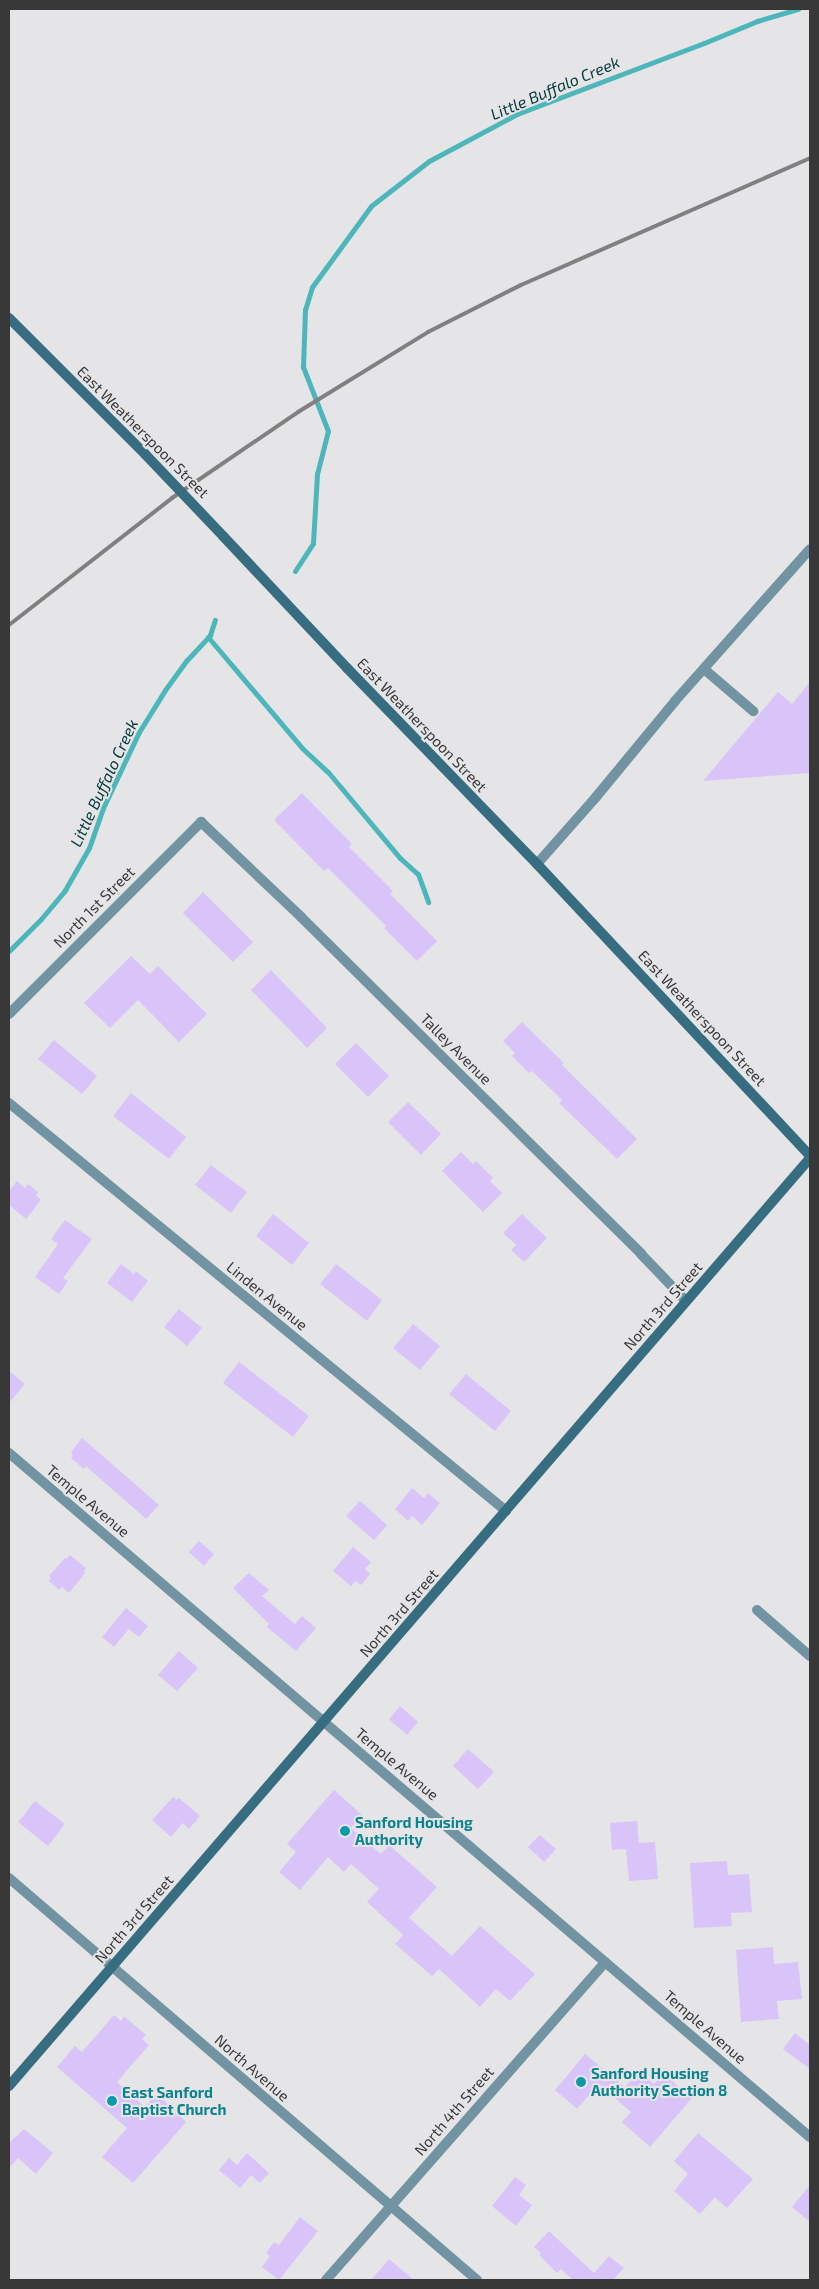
<!DOCTYPE html>
<html>
<head>
<meta charset="utf-8">
<style>
  body { margin:0 }
  #map { position:relative; width:819px; height:2289px; overflow:hidden; background:#e5e5e7; font-family:"Exo 2",sans-serif }
  div>[style] { position:absolute }
  .stream>* { height:5px; margin:-2.5px; padding:0 2.5px; transform-origin:2.5px; border-radius:2.5px; background:#4cb6ba }
  .building>* { inset:0; background:#d9c4fa }
  .lane>* { height:10px; margin:-5px; padding:0 5px; transform-origin:5px; border-radius:5px; background:#7294a2 }
  .street>* { height:10px; margin:-5px; padding:0 5px; transform-origin:5px; border-radius:5px; background:#7294a2 }
  .secondary>* { height:10px; margin:-5px; padding:0 5px; transform-origin:5px; border-radius:5px; background:#366d80 }
  .rail>* { height:4px; margin:-2px; padding:0 2px; transform-origin:2px; border-radius:2px; background:#808081 }
  .secondary-bridge>* { height:10px; margin:-5px; padding:0 5px; transform-origin:5px; border-radius:5px; background:#366d80 }
  .dots>* { width:14px; height:14px; translate:-50% -50%; box-sizing:border-box; border:2px solid #e5e5e7; border-radius:50% }
  span { translate:-50% -50%; white-space:nowrap; text-align:center; line-height:1.15; -webkit-text-stroke:4px #e5e5e7; paint-order:stroke }
  .street-label { font-size:15px; color:#383838 }
  .culture-label { font-size:15px; color:#0d838f; font-weight:700 }
  .left { translate:0 -50%; text-align:left }
  .water-label { font-size:16px; color:#05393b; font-style:italic }
  .frame { position:absolute; inset:0; border:10px solid #383838; pointer-events:none }
</style>
</head>
<body>
<div id="map">
  <div class="stream">
    <div style="left:295px;top:571px;width:33px;rotate:-57deg"></div>
    <div style="left:313px;top:543px;width:69px;rotate:-86.7deg"></div>
    <div style="left:317px;top:474px;width:44px;rotate:-75.7deg"></div>
    <div style="left:328px;top:431px;width:69px;rotate:-111.3deg"></div>
    <div style="left:303px;top:367px;width:57px;rotate:-88deg"></div>
    <div style="left:305px;top:310px;width:24px;rotate:-73deg"></div>
    <div style="left:312px;top:287px;width:100px;rotate:-53.9deg"></div>
    <div style="left:371px;top:206px;width:73px;rotate:-37.8deg"></div>
    <div style="left:429px;top:161px;width:100px;rotate:-28.1deg"></div>
    <div style="left:517px;top:114px;width:200px;rotate:-20.8deg"></div>
    <div style="left:704px;top:43px;width:57px;rotate:-22.5deg"></div>
    <div style="left:757px;top:21px;width:43px;rotate:-16.3deg"></div>
    <div style="left:208px;top:637px;width:145px;rotate:49.7deg"></div>
    <div style="left:302px;top:748px;width:35px;rotate:43deg"></div>
    <div style="left:328px;top:772px;width:112px;rotate:50.1deg"></div>
    <div style="left:400px;top:858px;width:24px;rotate:42deg"></div>
    <div style="left:418px;top:874px;width:30px;rotate:70deg"></div>
    <div style="left:9px;top:951px;width:45px;rotate:-45deg"></div>
    <div style="left:41px;top:919px;width:38px;rotate:-50deg"></div>
    <div style="left:65px;top:890px;width:48px;rotate:-60.3deg"></div>
    <div style="left:89px;top:848px;width:42px;rotate:-70.7deg"></div>
    <div style="left:103px;top:808px;width:84px;rotate:-64.7deg"></div>
    <div style="left:139px;top:732px;width:49px;rotate:-58.2deg"></div>
    <div style="left:165px;top:690px;width:37px;rotate:-54deg"></div>
    <div style="left:187px;top:660px;width:34px;rotate:-47deg"></div>
    <div style="left:210px;top:635px;width:16px;rotate:-72deg"></div>
  </div>
  <div class="building">
    <div style="clip-path:polygon(810px 682px,810px 773px,703px 781px,778px 692px,792px 704px)"></div>
    <div style="clip-path:polygon(302px 793px,352px 844px,349px 847px,393px 891px,390px 894px,437px 941px,417px 961px,384px 928px,386px 926px,328px 868px,324px 871px,274px 820px)"></div>
    <div style="clip-path:polygon(203px 892px,253px 942px,233px 962px,183px 913px)"></div>
    <div style="clip-path:polygon(131px 956px,150px 974px,158px 966px,207px 1014px,179px 1042px,138px 1000px,110px 1028px,84px 1003px)"></div>
    <div style="clip-path:polygon(271px 970px,327px 1028px,307px 1048px,251px 990px)"></div>
    <div style="clip-path:polygon(522px 1022px,564px 1063px,562px 1065px,637px 1139px,617px 1159px,559px 1103px,562px 1100px,532px 1071px,529px 1073px,512px 1056px,515px 1053px,503px 1041px)"></div>
    <div style="clip-path:polygon(54px 1040px,97px 1076px,82px 1094px,38px 1059px)"></div>
    <div style="clip-path:polygon(356px 1043px,389px 1076px,368px 1097px,335px 1064px)"></div>
    <div style="clip-path:polygon(131px 1093px,186px 1137px,169px 1159px,113px 1116px)"></div>
    <div style="clip-path:polygon(408px 1102px,441px 1134px,421px 1155px,388px 1122px)"></div>
    <div style="clip-path:polygon(461px 1152px,473px 1164px,476px 1161px,493px 1178px,490px 1181px,502px 1193px,483px 1212px,442px 1171px)"></div>
    <div style="clip-path:polygon(211px 1165px,247px 1192px,231px 1213px,195px 1185px)"></div>
    <div style="clip-path:polygon(17px 1181px,25px 1188px,28px 1184px,38px 1192px,36px 1195px,41px 1200px,26px 1219px,9px 1205px,9px 1191px)"></div>
    <div style="clip-path:polygon(273px 1214px,309px 1243px,292px 1265px,256px 1236px)"></div>
    <div style="clip-path:polygon(522px 1214px,547px 1238px,524px 1262px,511px 1250px,516px 1245px,503px 1233px)"></div>
    <div style="clip-path:polygon(65px 1220px,92px 1239px,63px 1278px,68px 1281px,59px 1294px,35px 1277px,58px 1244px,51px 1239px)"></div>
    <div style="clip-path:polygon(121px 1264px,134px 1274px,136px 1271px,148px 1281px,132px 1302px,107px 1283px)"></div>
    <div style="clip-path:polygon(336px 1264px,382px 1300px,367px 1321px,320px 1284px)"></div>
    <div style="clip-path:polygon(179px 1309px,202px 1328px,187px 1346px,164px 1327px)"></div>
    <div style="clip-path:polygon(413px 1324px,440px 1346px,420px 1370px,393px 1348px)"></div>
    <div style="clip-path:polygon(239px 1362px,309px 1416px,293px 1437px,223px 1383px)"></div>
    <div style="clip-path:polygon(9px 1371px,25px 1384px,9px 1403px)"></div>
    <div style="clip-path:polygon(466px 1374px,511px 1411px,495px 1431px,449px 1394px)"></div>
    <div style="clip-path:polygon(82px 1438px,159px 1505px,146px 1519px,86px 1466px,84px 1469px,71px 1458px,73px 1455px,71px 1452px)"></div>
    <div style="clip-path:polygon(412px 1488px,424px 1498px,428px 1493px,440px 1503px,422px 1525px,412px 1516px,408px 1521px,395px 1509px)"></div>
    <div style="clip-path:polygon(360px 1501px,387px 1525px,374px 1540px,346px 1516px)"></div>
    <div style="clip-path:polygon(199px 1541px,214px 1554px,204px 1566px,189px 1552px)"></div>
    <div style="clip-path:polygon(353px 1547px,371px 1562px,365px 1569px,370px 1574px,361px 1585px,356px 1581px,351px 1586px,333px 1571px)"></div>
    <div style="clip-path:polygon(70px 1555px,86px 1568px,84px 1572px,85px 1573px,69px 1593px,62px 1587px,59px 1590px,49px 1581px,51px 1578px,49px 1576px,65px 1558px,66px 1559px)"></div>
    <div style="clip-path:polygon(249px 1573px,269px 1590px,262px 1596px,295px 1624px,302px 1616px,316px 1628px,296px 1651px,267px 1627px,269px 1624px,233px 1588px)"></div>
    <div style="clip-path:polygon(126px 1608px,148px 1626px,139px 1637px,129px 1629px,114px 1647px,102px 1637px)"></div>
    <div style="clip-path:polygon(179px 1651px,198px 1668px,177px 1691px,158px 1675px)"></div>
    <div style="clip-path:polygon(400px 1706px,418px 1722px,407px 1735px,389px 1719px)"></div>
    <div style="clip-path:polygon(468px 1749px,494px 1772px,478px 1789px,453px 1766px)"></div>
    <div style="clip-path:polygon(334px 1790px,362px 1815px,351px 1828px,381px 1854px,389px 1845px,437px 1887px,409px 1918px,452px 1956px,480px 1926px,535px 1974px,510px 2001px,496px 1989px,480px 2007px,439px 1969px,432px 1976px,395px 1944px,403px 1935px,367px 1902px,379px 1889px,351px 1864px,344px 1872px,328px 1857px,300px 1890px,279px 1872px,296px 1852px,287px 1844px)"></div>
    <div style="clip-path:polygon(173px 1797px,177px 1800px,179px 1798px,200px 1816px,189px 1829px,183px 1823px,171px 1837px,152px 1820px)"></div>
    <div style="clip-path:polygon(35px 1801px,65px 1824px,48px 1846px,18px 1822px)"></div>
    <div style="clip-path:polygon(637px 1821px,639px 1843px,655px 1842px,658px 1879px,629px 1881px,626px 1849px,612px 1850px,610px 1823px)"></div>
    <div style="clip-path:polygon(540px 1835px,556px 1849px,544px 1862px,528px 1847px)"></div>
    <div style="clip-path:polygon(727px 1861px,728px 1875px,749px 1874px,752px 1912px,731px 1913px,732px 1926px,694px 1928px,690px 1863px)"></div>
    <div style="clip-path:polygon(773px 1947px,774px 1964px,798px 1962px,802px 1999px,777px 2001px,779px 2019px,741px 2022px,736px 1950px)"></div>
    <div style="clip-path:polygon(114px 2015px,121px 2021px,124px 2016px,146px 2035px,142px 2039px,149px 2045px,117px 2082px,145px 2107px,155px 2095px,161px 2097px,186px 2122px,133px 2183px,102px 2157px,127px 2128px,57px 2067px,75px 2046px,82px 2052px)"></div>
    <div style="clip-path:polygon(795px 2033px,810px 2045px,810px 2069px,783px 2049px)"></div>
    <div style="clip-path:polygon(585px 2054px,625px 2087px,639px 2071px,654px 2084px,663px 2073px,692px 2098px,650px 2147px,622px 2122px,631px 2112px,599px 2084px,577px 2109px,555px 2090px)"></div>
    <div style="clip-path:polygon(24px 2129px,53px 2153px,36px 2174px,18px 2158px,9px 2168px,9px 2143px)"></div>
    <div style="clip-path:polygon(698px 2133px,753px 2179px,727px 2208px,715px 2197px,700px 2214px,674px 2191px,688px 2174px,674px 2161px)"></div>
    <div style="clip-path:polygon(247px 2153px,269px 2173px,260px 2183px,251px 2175px,240px 2188px,219px 2170px,229px 2158px,237px 2165px)"></div>
    <div style="clip-path:polygon(515px 2177px,526px 2185px,519px 2195px,532px 2205px,516px 2226px,492px 2206px)"></div>
    <div style="clip-path:polygon(810px 2185px,810px 2222px,792px 2207px)"></div>
    <div style="clip-path:polygon(300px 2217px,318px 2231px,279px 2280px,262px 2267px,270px 2256px,266px 2253px,274px 2242px,279px 2245px)"></div>
    <div style="clip-path:polygon(549px 2231px,594px 2273px,609px 2256px,624px 2268px,613px 2280px,573px 2280px,561px 2269px,557px 2273px,539px 2255px,541px 2253px,534px 2247px)"></div>
    <div style="clip-path:polygon(389px 2259px,414px 2280px,371px 2280px)"></div>
  </div>
  <div class="lane">
    <div style="left:704px;top:669px;width:65px;rotate:40.6deg"></div>
    <div style="left:537px;top:864px;width:89px;rotate:-48.6deg"></div>
    <div style="left:596px;top:797px;width:124px;rotate:-50.5deg"></div>
    <div style="left:675px;top:701px;width:203px;rotate:-48.4deg"></div>
  </div>
  <div class="street">
    <div style="left:9px;top:1014px;width:272px;rotate:-45deg"></div>
    <div style="left:201px;top:822px;width:138px;rotate:43.5deg"></div>
    <div style="left:301px;top:917px;width:479px;rotate:44.7deg"></div>
    <div style="left:641px;top:1254px;width:65px;rotate:46.2deg"></div>
    <div style="left:9px;top:1103px;width:643px;rotate:39.38deg"></div>
    <div style="left:9px;top:1453px;width:1053px;rotate:40.5deg"></div>
    <div style="left:757px;top:1610px;width:70px;rotate:41deg"></div>
    <div style="left:9px;top:1878px;width:617px;rotate:40.66deg"></div>
    <div style="left:326px;top:2280px;width:423px;rotate:-48.7deg"></div>
  </div>
  <div class="secondary">
    <div style="left:9px;top:318px;width:192px;rotate:45deg"></div>
    <div style="left:223px;top:536px;width:181px;rotate:46.8deg"></div>
    <div style="left:347px;top:668px;width:273px;rotate:45.9deg"></div>
    <div style="left:537px;top:864px;width:400px;rotate:46.9deg"></div>
    <div style="left:9px;top:2086px;width:1226px;rotate:-49.2deg"></div>
  </div>
  <div class="rail">
    <div style="left:9px;top:625px;width:207px;rotate:-37.9deg"></div>
    <div style="left:172px;top:498px;width:153px;rotate:-34.3deg"></div>
    <div style="left:298px;top:412px;width:153px;rotate:-31.6deg"></div>
    <div style="left:428px;top:332px;width:104px;rotate:-26.8deg"></div>
    <div style="left:521px;top:285px;width:316px;rotate:-23.7deg"></div>
  </div>
  <div class="secondary-bridge">
    <div style="left:145px;top:454px;width:113px;rotate:46.4deg"></div>
  </div>
  <div class="dots">
    <div style="left:345px;top:1831px;background:#0f9aa8"></div>
    <div style="left:581px;top:2082px;background:#0f9aa8"></div>
    <div style="left:112px;top:2101px;background:#0f9aa8"></div>
  </div>
  <div class="street-label">
    <span style="left:143px;top:432px;rotate:45deg">East Weatherspoon Street</span>
    <span style="left:422px;top:725px;rotate:46deg">East Weatherspoon Street</span>
    <span style="left:94px;top:907px;rotate:-45deg">North 1st Street</span>
    <span style="left:702px;top:1018px;rotate:47deg">East Weatherspoon Street</span>
    <span style="left:456px;top:1049px;rotate:45deg">Talley Avenue</span>
    <span style="left:267px;top:1296px;rotate:39deg">Linden Avenue</span>
    <span style="left:663px;top:1306px;rotate:-49deg">North 3rd Street</span>
    <span style="left:88px;top:1501px;rotate:40deg">Temple Avenue</span>
    <span style="left:399px;top:1613px;rotate:-49deg">North 3rd Street</span>
    <span style="left:397px;top:1764px;rotate:40deg">Temple Avenue</span>
    <span style="left:134px;top:1919px;rotate:-49deg">North 3rd Street</span>
    <span style="left:705px;top:2027px;rotate:41deg">Temple Avenue</span>
    <span style="left:252px;top:2068px;rotate:41deg">North Avenue</span>
    <span style="left:454px;top:2111px;rotate:-49deg">North 4th Street</span>
  </div>
  <div class="culture-label">
    <span class="left" style="left:355px;top:1831px">Sanford Housing<br>Authority</span>
    <span class="left" style="left:591px;top:2082px">Sanford Housing<br>Authority Section 8</span>
    <span class="left" style="left:122px;top:2101px">East Sanford<br>Baptist Church</span>
  </div>
  <div class="water-label">
    <span style="left:555px;top:88px;rotate:-23deg">Little Buffalo Creek</span>
    <span style="left:104px;top:783px;rotate:-65deg">Little Buffalo Creek</span>
  </div>
  <div class="frame"></div>
</div>
</body>
</html>
